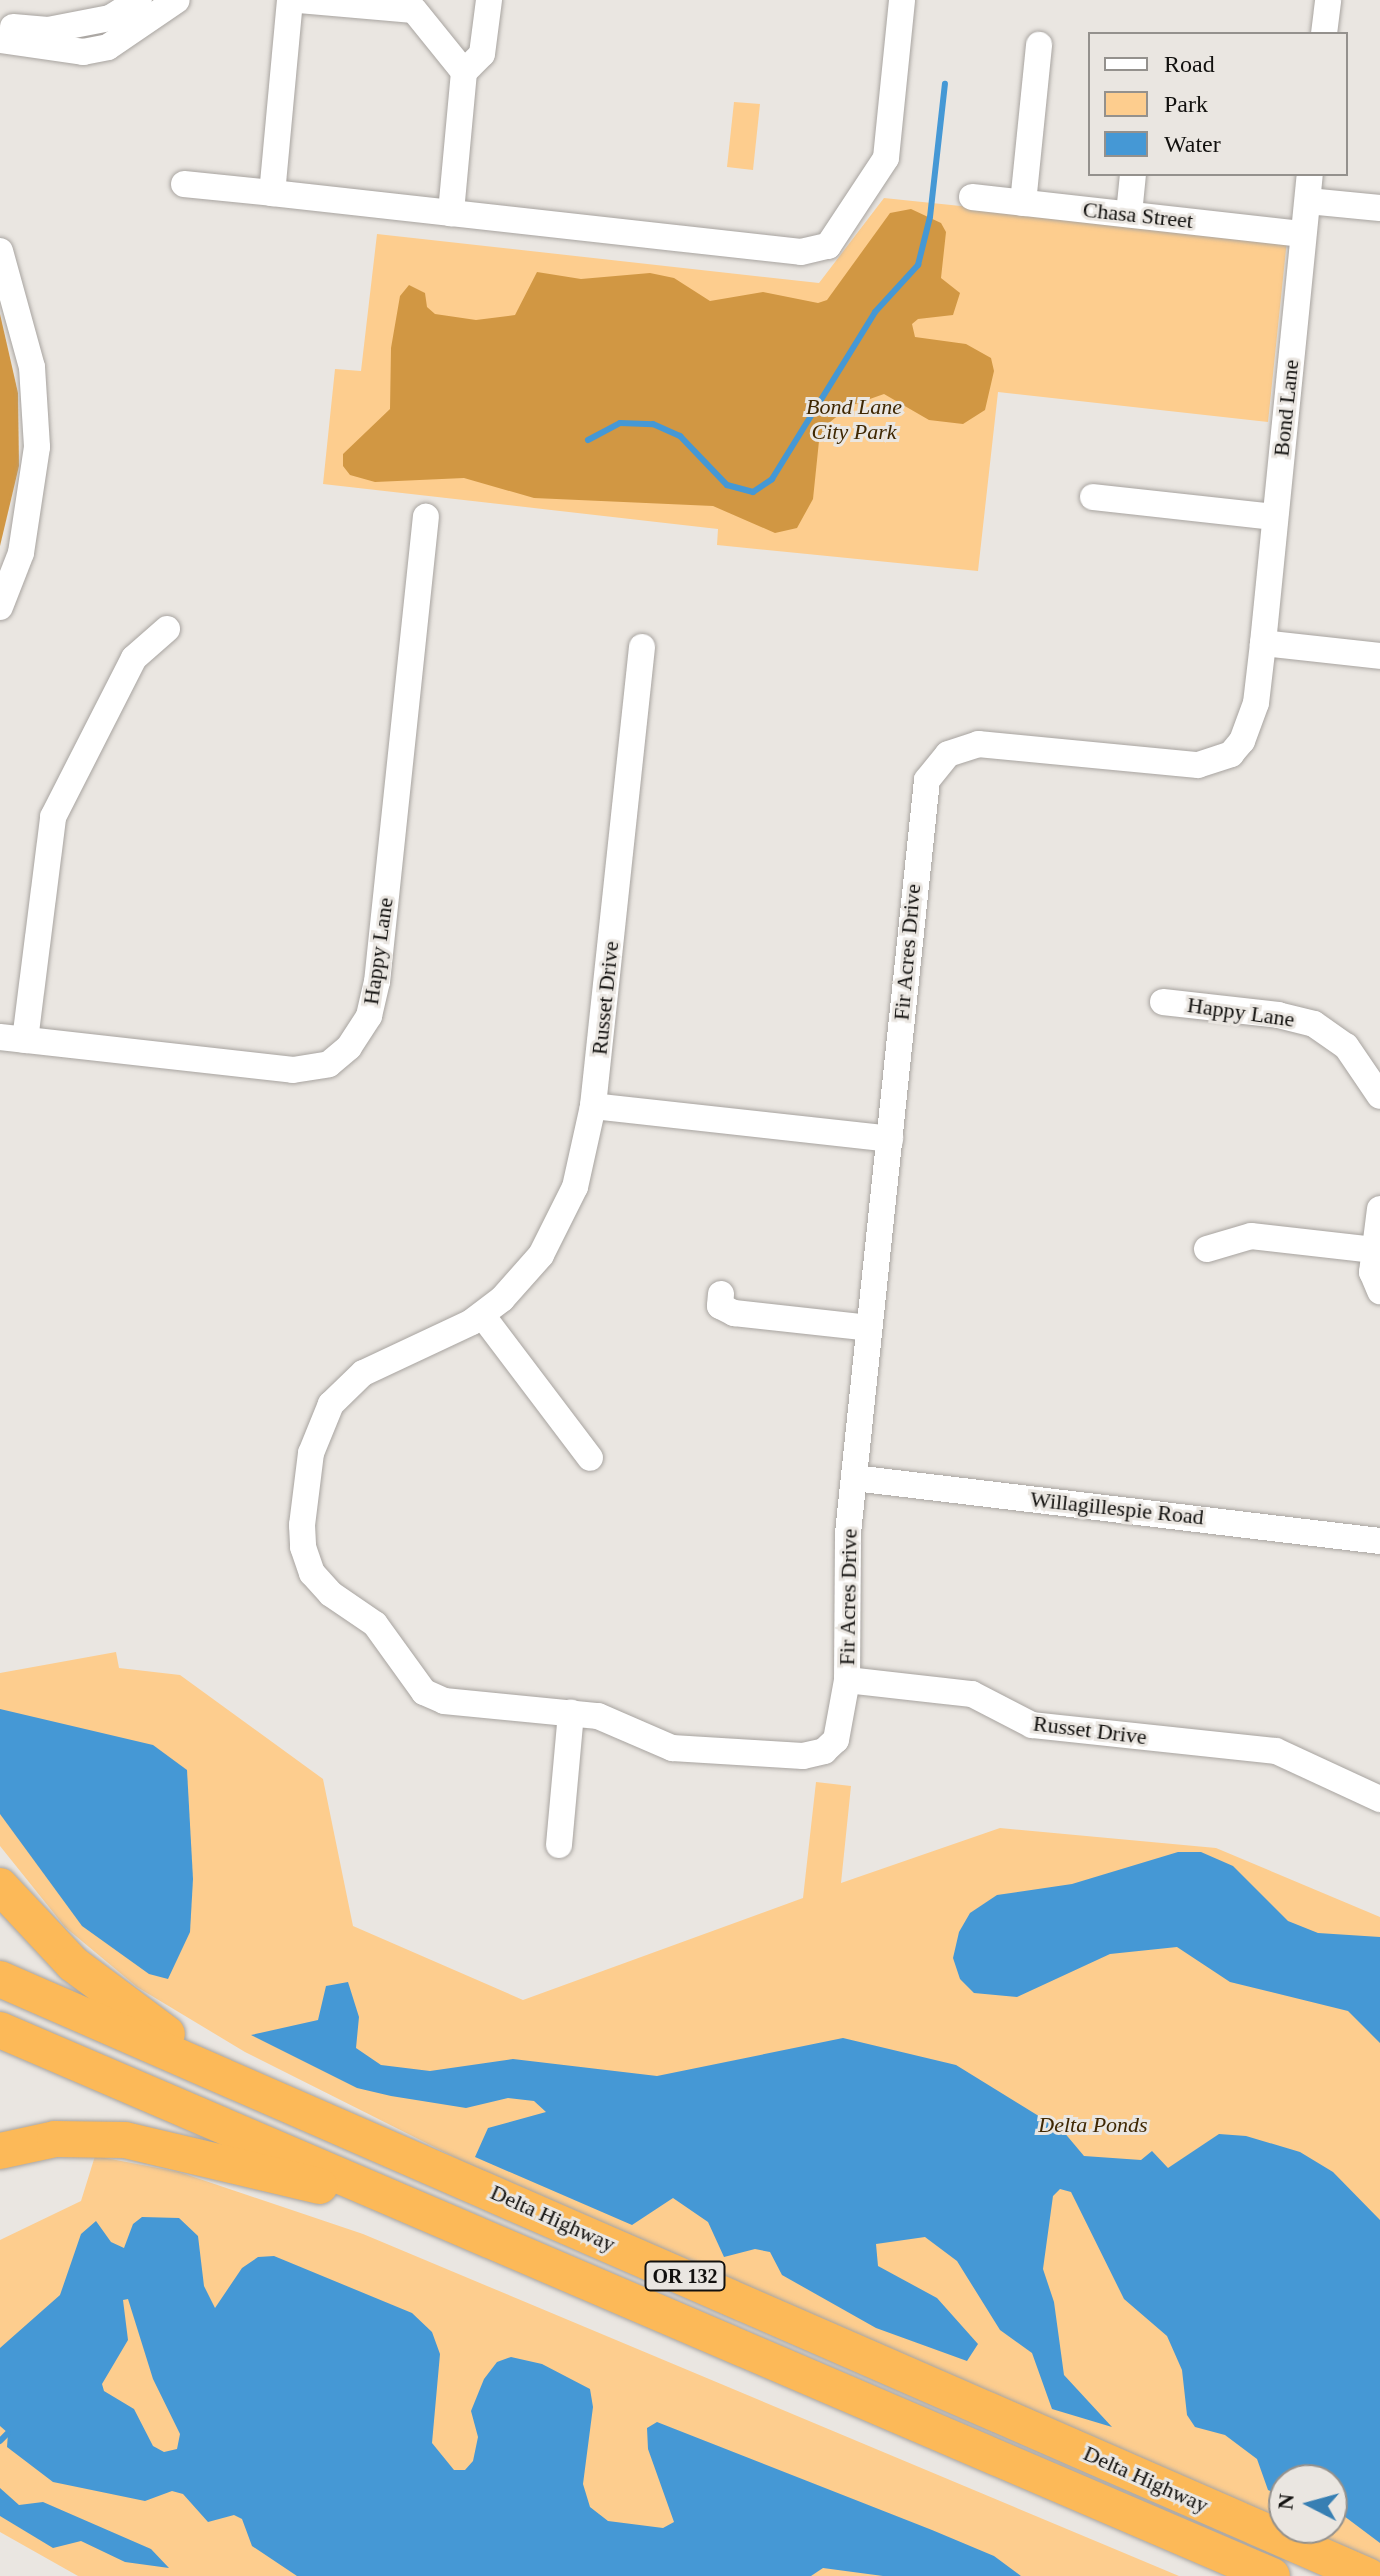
<!DOCTYPE html>
<html>
<head>
<meta charset="utf-8">
<style>
  body { margin:0 }
  #map { position:relative; width:1380px; height:2576px; overflow:hidden; background:#eae6e1; font-family:"Times New Roman",serif }
  div>[style] { position:absolute }
  .green>* { inset:0; background:#fdcd8e }
  .forest>* { inset:0; background:#d19743 }
  .water>* { inset:0; background:#4598d5 }
  .stream>* { height:6px; margin:-3px; padding:0 3px; transform-origin:3px; border-radius:3px; background:#4598d5 }
  .roads { filter:drop-shadow(0 0 2px #a8a4a0) drop-shadow(0 0 2px #a8a4a0) }
  .minor>* { height:26px; margin:-13px; padding:0 13px; transform-origin:13px; border-radius:13px; background:#fff }
  .highway>* { height:36px; margin:-18px; padding:0 18px; transform-origin:18px; border-radius:18px; background:#fcb958 }
  span { translate:-50% -50%; white-space:nowrap; text-align:center; line-height:1.15; -webkit-text-stroke:6px #eae6e1; paint-order:stroke }
  .shield-label span { padding:2px 6px; background:#eae6e1; border:2px solid; border-radius:6px; -webkit-text-stroke-width:0 }
  .shield-label { font-size:20px; color:#12110f; font-weight:700 }
  .street-label { font-size:22px; color:#12110f }
  .park-label { font-size:22px; color:#3f2702; font-style:italic }
  .legend { position:absolute; left:1088px; top:32px; width:260px; height:144px; box-sizing:border-box; background:#eae6e1; border:2px solid #94918d; margin:0; padding:10px 14px; list-style:none; font-size:24px; color:#12110f }
  .legend li { display:flex; align-items:center; gap:16px; height:40px }
  .legend b { width:40px; border:2px solid #94918d }
  .north { position:absolute; left:1268px; top:2464px; width:80px; height:80px; box-sizing:border-box; background:#eae6e1; border:2px solid #94918d; border-radius:50%; rotate:276deg; font-size:22px; font-weight:700; line-height:32px; text-align:center; color:#12110f }
  .north::after { content:''; display:block; margin:auto; width:28px; height:36px; background:#377fb3; clip-path:polygon(50% 0,100% 100%,50% 72%,0 100%) }
</style>
</head>
<body>
<div id="map">
  <div class="green">
    <div style="clip-path:polygon(734px 102px,760px 104px,753px 170px,727px 167px)"></div>
    <div style="clip-path:polygon(884px 198px,1287px 240px,1268px 422px,998px 392px,978px 571px,717px 545px,718px 529px,323px 484px,335px 369px,361px 371px,377px 234px,819px 283px)"></div>
    <div style="clip-path:polygon(116px 1652px,119px 1668px,180px 1675px,323px 1779px,353px 1926px,523px 2000px,803px 1898px,816px 1782px,851px 1786px,841px 1883px,1000px 1828px,1216px 1848px,1380px 1917px,1380px 2562px,1303px 2528px,1332px 2528px,1332px 2480px,1284px 2480px,1284px 2520px,462px 2161px,245px 2052px,137px 1987px,65px 1927px,0 1846px,0 1673px)"></div>
    <div style="clip-path:polygon(95px 2156px,179px 2172px,363px 2234px,1179px 2576px,78px 2576px,0 2532px,0 2240px,81px 2201px)"></div>
  </div>
  <div class="forest">
    <div style="clip-path:polygon(911px 209px,941px 223px,946px 232px,941px 278px,960px 293px,953px 315px,918px 319px,912px 324px,915px 337px,966px 344px,991px 358px,994px 371px,985px 410px,963px 424px,929px 420px,884px 394px,850px 406px,830px 422px,819px 441px,813px 499px,797px 528px,775px 533px,713px 506px,534px 498px,464px 478px,375px 482px,350px 475px,343px 466px,343px 454px,390px 409px,391px 348px,400px 296px,409px 285px,425px 293px,427px 307px,435px 314px,476px 320px,515px 315px,537px 272px,581px 279px,650px 273px,674px 278px,710px 301px,763px 292px,818px 303px,827px 300px,890px 213px)"></div>
    <div style="clip-path:polygon(0 314px,18px 393px,19px 466px,0 546px)"></div>
  </div>
  <div class="water">
    <div style="clip-path:polygon(0 1709px,153px 1745px,187px 1770px,193px 1879px,190px 1932px,168px 1979px,149px 1974px,82px 1926px,0 1814px)"></div>
    <div style="clip-path:polygon(1178px 1852px,1201px 1852px,1233px 1866px,1288px 1921px,1318px 1933px,1380px 1937px,1380px 2043px,1348px 2011px,1230px 1982px,1177px 1947px,1110px 1954px,1017px 1997px,974px 1993px,960px 1979px,953px 1958px,959px 1932px,970px 1913px,997px 1895px,1072px 1884px)"></div>
    <div style="clip-path:polygon(348px 1982px,359px 2017px,356px 2048px,381px 2065px,430px 2071px,513px 2059px,657px 2076px,843px 2038px,956px 2065px,1063px 2131px,1084px 2156px,1141px 2160px,1152px 2151px,1168px 2168px,1219px 2134px,1246px 2136px,1300px 2152px,1333px 2172px,1380px 2220px,1380px 2543px,1332px 2507px,1332px 2480px,1284px 2480px,1284px 2497px,1268px 2490px,1257px 2459px,1225px 2435px,1195px 2427px,1187px 2415px,1182px 2370px,1167px 2336px,1124px 2299px,1071px 2192px,1060px 2189px,1053px 2196px,1043px 2269px,1054px 2302px,1064px 2375px,1112px 2427px,1052px 2409px,1032px 2353px,1000px 2330px,957px 2261px,925px 2237px,876px 2244px,878px 2266px,937px 2298px,978px 2344px,967px 2361px,876px 2328px,782px 2275px,770px 2252px,755px 2249px,724px 2257px,708px 2222px,673px 2198px,632px 2225px,475px 2157px,488px 2128px,546px 2112px,534px 2101px,508px 2098px,466px 2108px,391px 2096px,357px 2088px,251px 2035px,318px 2020px,326px 1986px)"></div>
    <div style="clip-path:polygon(evenodd,142px 2217px,179px 2218px,198px 2236px,204px 2286px,215px 2308px,242px 2268px,258px 2257px,274px 2256px,412px 2313px,432px 2332px,440px 2354px,432px 2443px,454px 2470px,465px 2470px,473px 2461px,478px 2437px,471px 2411px,484px 2379px,497px 2362px,511px 2357px,542px 2364px,590px 2389px,593px 2407px,583px 2484px,590px 2507px,608px 2521px,663px 2528px,674px 2522px,648px 2449px,647px 2428px,657px 2422px,932px 2530px,994px 2556px,1021px 2576px,883px 2576px,823px 2568px,811px 2576px,297px 2576px,252px 2546px,242px 2519px,234px 2515px,208px 2522px,183px 2494px,172px 2491px,145px 2501px,53px 2482px,7px 2447px,8px 2433px,0 2426px,0 2348px,60px 2295px,81px 2234px,96px 2221px,111px 2242px,124px 2248px,133px 2224px,142px 2217px,128px 2299px,153px 2379px,180px 2434px,177px 2449px,164px 2452px,153px 2446px,134px 2409px,104px 2391px,102px 2384px,128px 2340px,123px 2300px,128px 2299px)"></div>
    <div style="clip-path:polygon(0 2488px,19px 2505px,43px 2502px,151px 2549px,169px 2568px,125px 2562px,81px 2541px,53px 2548px,0 2516px)"></div>
  </div>
  <div class="stream">
    <div style="left:588px;top:440px;width:36px;rotate:-28deg"></div>
    <div style="left:620px;top:423px;width:33px;rotate:2deg"></div>
    <div style="left:653px;top:424px;width:30px;rotate:24deg"></div>
    <div style="left:680px;top:436px;width:68px;rotate:46.2deg"></div>
    <div style="left:727px;top:485px;width:27px;rotate:15deg"></div>
    <div style="left:753px;top:492px;width:23px;rotate:-34deg"></div>
    <div style="left:772px;top:479px;width:196px;rotate:-58.3deg"></div>
    <div style="left:875px;top:312px;width:64px;rotate:-47.5deg"></div>
    <div style="left:918px;top:265px;width:49px;rotate:-76deg"></div>
    <div style="left:930px;top:217px;width:134px;rotate:-83.6deg"></div>
    <div style="left:0;top:2441px;width:11px;rotate:-45deg"></div>
  </div>
  <div class="roads">
    <div class="minor">
      <div style="left:290px;top:0;width:194px;rotate:95.3deg"></div>
      <div style="left:272px;top:193px;width:532px;rotate:6.36deg"></div>
      <div style="left:801px;top:252px;width:28px;rotate:-13deg"></div>
      <div style="left:828px;top:246px;width:105px;rotate:-56.6deg"></div>
      <div style="left:886px;top:158px;width:159px;rotate:-84.2deg"></div>
      <div style="left:299px;top:0;width:115px;rotate:5deg"></div>
      <div style="left:414px;top:10px;width:80px;rotate:51.1deg"></div>
      <div style="left:464px;top:72px;width:142px;rotate:95.3deg"></div>
      <div style="left:13px;top:27px;width:35px;rotate:5deg"></div>
      <div style="left:48px;top:30px;width:63px;rotate:-11deg"></div>
      <div style="left:110px;top:18px;width:34px;rotate:-32deg"></div>
      <div style="left:1324px;top:34px;width:34px;rotate:-83deg"></div>
      <div style="left:0;top:40px;width:84px;rotate:8.2deg"></div>
      <div style="left:83px;top:52px;width:25px;rotate:-11deg"></div>
      <div style="left:108px;top:47px;width:83px;rotate:-34.3deg"></div>
      <div style="left:464px;top:72px;width:25px;rotate:-45deg"></div>
      <div style="left:482px;top:54px;width:54px;rotate:-82.6deg"></div>
      <div style="left:184px;top:184px;width:88px;rotate:5.8deg"></div>
      <div style="left:972px;top:197px;width:333px;rotate:6.4deg"></div>
      <div style="left:1308px;top:201px;width:72px;rotate:5.6deg"></div>
      <div style="left:1023px;top:203px;width:159px;rotate:-84.2deg"></div>
      <div style="left:1129px;top:214px;width:40px;rotate:-84.3deg"></div>
      <div style="left:0;top:251px;width:120px;rotate:74.6deg"></div>
      <div style="left:32px;top:367px;width:80px;rotate:86.4deg"></div>
      <div style="left:37px;top:447px;width:107px;rotate:98.6deg"></div>
      <div style="left:21px;top:553px;width:58px;rotate:111.3deg"></div>
      <div style="left:1093px;top:497px;width:183px;rotate:6.3deg"></div>
      <div style="left:1263px;top:643px;width:118px;rotate:6.3deg"></div>
      <div style="left:642px;top:647px;width:462px;rotate:96.1deg"></div>
      <div style="left:593px;top:1106px;width:83px;rotate:102.5deg"></div>
      <div style="left:575px;top:1187px;width:76px;rotate:116.6deg"></div>
      <div style="left:541px;top:1255px;width:59px;rotate:131.6deg"></div>
      <div style="left:502px;top:1299px;width:38px;rotate:143deg"></div>
      <div style="left:472px;top:1322px;width:120px;rotate:154.9deg"></div>
      <div style="left:363px;top:1373px;width:45px;rotate:135.9deg"></div>
      <div style="left:331px;top:1404px;width:53px;rotate:112.2deg"></div>
      <div style="left:311px;top:1453px;width:73px;rotate:97.1deg"></div>
      <div style="left:302px;top:1525px;width:22px;rotate:87deg"></div>
      <div style="left:303px;top:1547px;width:28px;rotate:71deg"></div>
      <div style="left:312px;top:1573px;width:28px;rotate:48deg"></div>
      <div style="left:331px;top:1594px;width:53px;rotate:34.3deg"></div>
      <div style="left:375px;top:1624px;width:84px;rotate:54.2deg"></div>
      <div style="left:424px;top:1692px;width:22px;rotate:24deg"></div>
      <div style="left:444px;top:1701px;width:155px;rotate:5.6deg"></div>
      <div style="left:598px;top:1716px;width:81px;rotate:23.4deg"></div>
      <div style="left:672px;top:1748px;width:131px;rotate:3.5deg"></div>
      <div style="left:803px;top:1756px;width:22px;rotate:-13deg"></div>
      <div style="left:824px;top:1751px;width:16px;rotate:-43deg"></div>
      <div style="left:836px;top:1740px;width:61px;rotate:-79.6deg"></div>
      <div style="left:847px;top:1680px;width:126px;rotate:6.4deg"></div>
      <div style="left:972px;top:1694px;width:68px;rotate:27.3deg"></div>
      <div style="left:1032px;top:1725px;width:245px;rotate:6.1deg"></div>
      <div style="left:1276px;top:1751px;width:115px;rotate:24.8deg"></div>
      <div style="left:1163px;top:1002px;width:116px;rotate:6.4deg"></div>
      <div style="left:1278px;top:1015px;width:37px;rotate:14deg"></div>
      <div style="left:1314px;top:1024px;width:39px;rotate:35deg"></div>
      <div style="left:1346px;top:1046px;width:60px;rotate:55.8deg"></div>
      <div style="left:0;top:1037px;width:295px;rotate:6.4deg"></div>
      <div style="left:293px;top:1070px;width:36px;rotate:-9deg"></div>
      <div style="left:329px;top:1064px;width:26px;rotate:-40deg"></div>
      <div style="left:349px;top:1047px;width:37px;rotate:-57deg"></div>
      <div style="left:369px;top:1016px;width:35px;rotate:-77deg"></div>
      <div style="left:377px;top:982px;width:468px;rotate:-84deg"></div>
      <div style="left:25px;top:1040px;width:225px;rotate:-82.8deg"></div>
      <div style="left:53px;top:817px;width:178px;rotate:-63deg"></div>
      <div style="left:134px;top:658px;width:44px;rotate:-41.3deg"></div>
      <div style="left:593px;top:1106px;width:299px;rotate:6.3deg"></div>
      <div style="left:1380px;top:1209px;width:64px;rotate:97.2deg"></div>
      <div style="left:1372px;top:1272px;width:21px;rotate:67deg"></div>
      <div style="left:1207px;top:1249px;width:46px;rotate:-16.5deg"></div>
      <div style="left:1251px;top:1236px;width:124px;rotate:6.5deg"></div>
      <div style="left:721px;top:1294px;width:12px;rotate:95deg"></div>
      <div style="left:720px;top:1306px;width:16px;rotate:27deg"></div>
      <div style="left:734px;top:1313px;width:136px;rotate:6.3deg"></div>
      <div style="left:482px;top:1315px;width:179px;rotate:52.9deg"></div>
      <div style="left:854px;top:1478px;width:530px;rotate:6.83deg"></div>
      <div style="left:847px;top:1680px;width:147px;rotate:-89.6deg"></div>
      <div style="left:848px;top:1533px;width:757px;rotate:-84.01deg"></div>
      <div style="left:927px;top:780px;width:33px;rotate:-51deg"></div>
      <div style="left:948px;top:754px;width:32px;rotate:-18deg"></div>
      <div style="left:978px;top:744px;width:221px;rotate:5.5deg"></div>
      <div style="left:1198px;top:765px;width:35px;rotate:-18deg"></div>
      <div style="left:1231px;top:754px;width:17px;rotate:-50deg"></div>
      <div style="left:1242px;top:741px;width:40px;rotate:-69.8deg"></div>
      <div style="left:1256px;top:703px;width:60px;rotate:-83.3deg"></div>
      <div style="left:1263px;top:643px;width:471px;rotate:-84.3deg"></div>
      <div style="left:559px;top:1845px;width:133px;rotate:-84.8deg"></div>
    </div>
    <div class="highway">
      <div style="left:0;top:1886px;width:107px;rotate:46.9deg"></div>
      <div style="left:73px;top:1964px;width:117px;rotate:36.7deg"></div>
      <div style="left:0;top:1979px;width:1493px;rotate:23.58deg"></div>
      <div style="left:0;top:2030px;width:1384px;rotate:23.23deg"></div>
      <div style="left:0;top:2151px;width:56px;rotate:-12.3deg"></div>
      <div style="left:55px;top:2139px;width:70px;rotate:0.8deg"></div>
      <div style="left:125px;top:2140px;width:200px;rotate:13.3deg"></div>
    </div>
  </div>
  <div class="shield-label">
    <span style="left:685px;top:2276px">OR 132</span>
  </div>
  <div class="street-label">
    <span style="left:1138px;top:215px;rotate:6deg">Chasa Street</span>
    <span style="left:1286px;top:408px;rotate:-84deg">Bond Lane</span>
    <span style="left:378px;top:951px;rotate:-82deg">Happy Lane</span>
    <span style="left:907px;top:952px;rotate:-85deg">Fir Acres Drive</span>
    <span style="left:605px;top:998px;rotate:-84deg">Russet Drive</span>
    <span style="left:1241px;top:1012px;rotate:8deg">Happy Lane</span>
    <span style="left:1117px;top:1508px;rotate:6deg">Willagillespie Road</span>
    <span style="left:848px;top:1597px;rotate:-89deg">Fir Acres Drive</span>
    <span style="left:1090px;top:1730px;rotate:7deg">Russet Drive</span>
    <span style="left:553px;top:2218px;rotate:24deg">Delta Highway</span>
    <span style="left:1146px;top:2479px;rotate:24deg">Delta Highway</span>
  </div>
  <div class="park-label">
    <span style="left:854px;top:419px">Bond Lane<br>City Park</span>
    <span style="left:1093px;top:2125px">Delta Ponds</span>
  </div>
  <ul class="legend">
  <li><b style="height:10px;background:#fff"></b>Road</li>
  <li><b style="height:22px;background:#fdcd8e"></b>Park</li>
  <li><b style="height:22px;background:#4598d5"></b>Water</li>
  </ul>
  <div class="north">N</div>
</div>
</body>
</html>
